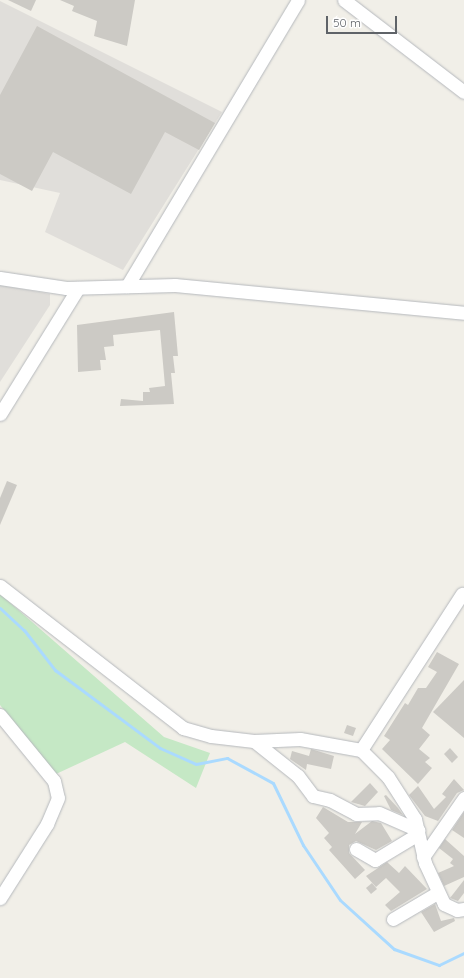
<!DOCTYPE html>
<html>
<head>
<meta charset="utf-8">
<style>
  body { margin:0 }
  #map { position:relative; width:464px; height:978px; overflow:hidden; background:#f1efe8; font-family:Quicksand,sans-serif }
  div>[style] { position:absolute }
  .industrial>* { inset:0; background:#e0deda }
  .green>* { inset:0; background:#c5e8c5 }
  .stream>* { height:3px; margin:-1.5px; padding:0 1.5px; transform-origin:1.5px; border-radius:1.5px; background:#aadaff }
  .building>* { inset:0; background:#cccac5 }
  .roads { filter:drop-shadow(0 0 1px #b5b8bc) drop-shadow(0 0 1px #b5b8bc) }
  .minor>* { height:13px; margin:-6.5px; padding:0 6.5px; transform-origin:6.5px; border-radius:6.5px; background:#fff }
  span { translate:-50% -50%; white-space:nowrap; text-align:center; line-height:1.15; -webkit-text-stroke:3px #fff; paint-order:stroke }
  .scale { position:absolute; left:326px; top:16px; width:71px; height:18px; box-sizing:border-box; border:2px solid #5f6368; border-top:0; padding-left:5px; font-size:12px; line-height:14px; white-space:nowrap; color:#5f6368; -webkit-text-stroke:3px #fff; paint-order:stroke }
</style>
</head>
<body>
<div id="map">
  <div class="industrial">
    <div style="clip-path:polygon(0 1px,222px 112px,123px 270px,45px 232px,60px 193px,0 180px)"></div>
    <div style="clip-path:polygon(0 285px,50px 294px,50px 305px,0 382px)"></div>
  </div>
  <div class="green">
    <div style="clip-path:polygon(0 594px,164px 737px,210px 753px,196px 788px,125px 742px,56px 774px,0 705px)"></div>
  </div>
  <div class="stream">
    <div style="left:0;top:608px;width:33px;rotate:43deg"></div>
    <div style="left:24px;top:630px;width:51px;rotate:52.2deg"></div>
    <div style="left:55px;top:670px;width:131px;rotate:36.6deg"></div>
    <div style="left:160px;top:748px;width:39px;rotate:24deg"></div>
    <div style="left:196px;top:764px;width:32px;rotate:-11deg"></div>
    <div style="left:227px;top:758px;width:52px;rotate:28.5deg"></div>
    <div style="left:273px;top:783px;width:69px;rotate:64.2deg"></div>
    <div style="left:303px;top:845px;width:66px;rotate:56.1deg"></div>
    <div style="left:340px;top:900px;width:73px;rotate:42.2deg"></div>
    <div style="left:394px;top:949px;width:48px;rotate:19.6deg"></div>
    <div style="left:439px;top:965px;width:28px;rotate:-26deg"></div>
  </div>
  <div class="building">
    <div style="clip-path:polygon(8px 0,36px 0,31px 11px)"></div>
    <div style="clip-path:polygon(60px 0,135px 0,127px 46px,94px 36px,97px 21px,72px 11px,74px 6px)"></div>
    <div style="clip-path:polygon(37px 26px,215px 123px,199px 150px,165px 132px,131px 194px,53px 152px,32px 191px,0 174px,0 95px)"></div>
    <div style="clip-path:polygon(174px 312px,178px 356px,173px 356px,175px 373px,171px 373px,174px 404px,120px 406px,121px 399px,143px 401px,143px 392px,150px 392px,149px 388px,165px 386px,160px 330px,113px 335px,114px 346px,104px 347px,106px 360px,100px 360px,101px 370px,78px 372px,77px 325px)"></div>
    <div style="clip-path:polygon(7px 481px,17px 485px,0 525px,0 498px)"></div>
    <div style="clip-path:polygon(437px 652px,459px 664px,422px 728px,430px 735px,419px 749px,430px 758px,425px 762px,432px 768px,418px 784px,382px 749px,390px 740px,384px 736px,405px 703px,408px 705px,418px 688px,426px 688px,437px 672px,428px 667px)"></div>
    <div style="clip-path:polygon(464px 680px,464px 738px,433px 712px)"></div>
    <div style="clip-path:polygon(347px 725px,356px 728px,353px 736px,344px 733px)"></div>
    <div style="clip-path:polygon(450px 748px,458px 757px,452px 763px,444px 754px)"></div>
    <div style="clip-path:polygon(311px 749px,334px 756px,331px 769px,307px 764px,306px 770px,290px 759px,292px 751px,309px 756px)"></div>
    <div style="clip-path:polygon(454px 779px,464px 790px,457px 793px,438px 821px,425px 816px,409px 795px,418px 786px,434px 809px,446px 797px,442px 794px)"></div>
    <div style="clip-path:polygon(370px 783px,378px 792px,365px 806px,351px 802px)"></div>
    <div style="clip-path:polygon(386px 795px,398px 808px,403px 815px,391px 810px,384px 796px)"></div>
    <div style="clip-path:polygon(323px 807px,348px 822px,362px 822px,355px 834px,372px 821px,381px 823px,392px 841px,376px 850px,356px 841px,349px 845px,349px 853px,365px 870px,355px 879px,329px 850px,332px 847px,324px 838px,329px 833px,316px 818px)"></div>
    <div style="clip-path:polygon(464px 812px,464px 838px,452px 830px)"></div>
    <div style="clip-path:polygon(445px 839px,464px 856px,464px 877px,444px 886px,438px 873px,454px 866px,450px 863px,453px 859px,439px 848px)"></div>
    <div style="clip-path:polygon(387px 862px,399px 873px,405px 866px,427px 889px,391px 911px,385px 905px,400px 892px,386px 878px,376px 887px,366px 876px)"></div>
    <div style="clip-path:polygon(464px 880px,464px 893px,458px 901px,450px 898px)"></div>
    <div style="clip-path:polygon(372px 883px,377px 889px,371px 894px,366px 888px)"></div>
    <div style="clip-path:polygon(435px 904px,441px 921px,454px 918px,455px 921px,434px 932px,421px 912px)"></div>
  </div>
  <div class="roads">
    <div class="minor">
      <div style="left:344px;top:0;width:151px;rotate:37.5deg"></div>
      <div style="left:0;top:278px;width:67px;rotate:8.6deg"></div>
      <div style="left:66px;top:288px;width:109px;rotate:-1.6deg"></div>
      <div style="left:175px;top:285px;width:290px;rotate:5.5deg"></div>
      <div style="left:127px;top:286px;width:333px;rotate:-59.1deg"></div>
      <div style="left:0;top:414px;width:148px;rotate:-58.2deg"></div>
      <div style="left:0;top:586px;width:232px;rotate:37.8deg"></div>
      <div style="left:183px;top:728px;width:29px;rotate:16deg"></div>
      <div style="left:211px;top:736px;width:43px;rotate:6.6deg"></div>
      <div style="left:254px;top:741px;width:46px;rotate:-2.5deg"></div>
      <div style="left:300px;top:739px;width:62px;rotate:10.2deg"></div>
      <div style="left:361px;top:750px;width:38px;rotate:45deg"></div>
      <div style="left:388px;top:777px;width:50px;rotate:57.3deg"></div>
      <div style="left:415px;top:819px;width:45px;rotate:77.2deg"></div>
      <div style="left:425px;top:863px;width:45px;rotate:65.1deg"></div>
      <div style="left:444px;top:904px;width:14px;rotate:25deg"></div>
      <div style="left:457px;top:910px;width:7px;rotate:-8deg"></div>
      <div style="left:0;top:715px;width:85px;rotate:50.7deg"></div>
      <div style="left:54px;top:781px;width:17px;rotate:77deg"></div>
      <div style="left:58px;top:798px;width:28px;rotate:113deg"></div>
      <div style="left:47px;top:824px;width:88px;rotate:122.4deg"></div>
      <div style="left:254px;top:741px;width:56px;rotate:38.5deg"></div>
      <div style="left:298px;top:776px;width:25px;rotate:53deg"></div>
      <div style="left:313px;top:796px;width:17px;rotate:13deg"></div>
      <div style="left:330px;top:800px;width:30px;rotate:28deg"></div>
      <div style="left:356px;top:814px;width:23px;rotate:-2deg"></div>
      <div style="left:379px;top:813px;width:43px;rotate:23.6deg"></div>
      <div style="left:361px;top:750px;width:186px;rotate:-57.1deg"></div>
      <div style="left:356px;top:849px;width:22px;rotate:30deg"></div>
      <div style="left:375px;top:860px;width:50px;rotate:-31.2deg"></div>
      <div style="left:423px;top:857px;width:72px;rotate:-55.2deg"></div>
      <div style="left:393px;top:919px;width:51px;rotate:-30.6deg"></div>
    </div>
  </div>
  <div class="scale">50 m</div>
</div>
</body>
</html>
